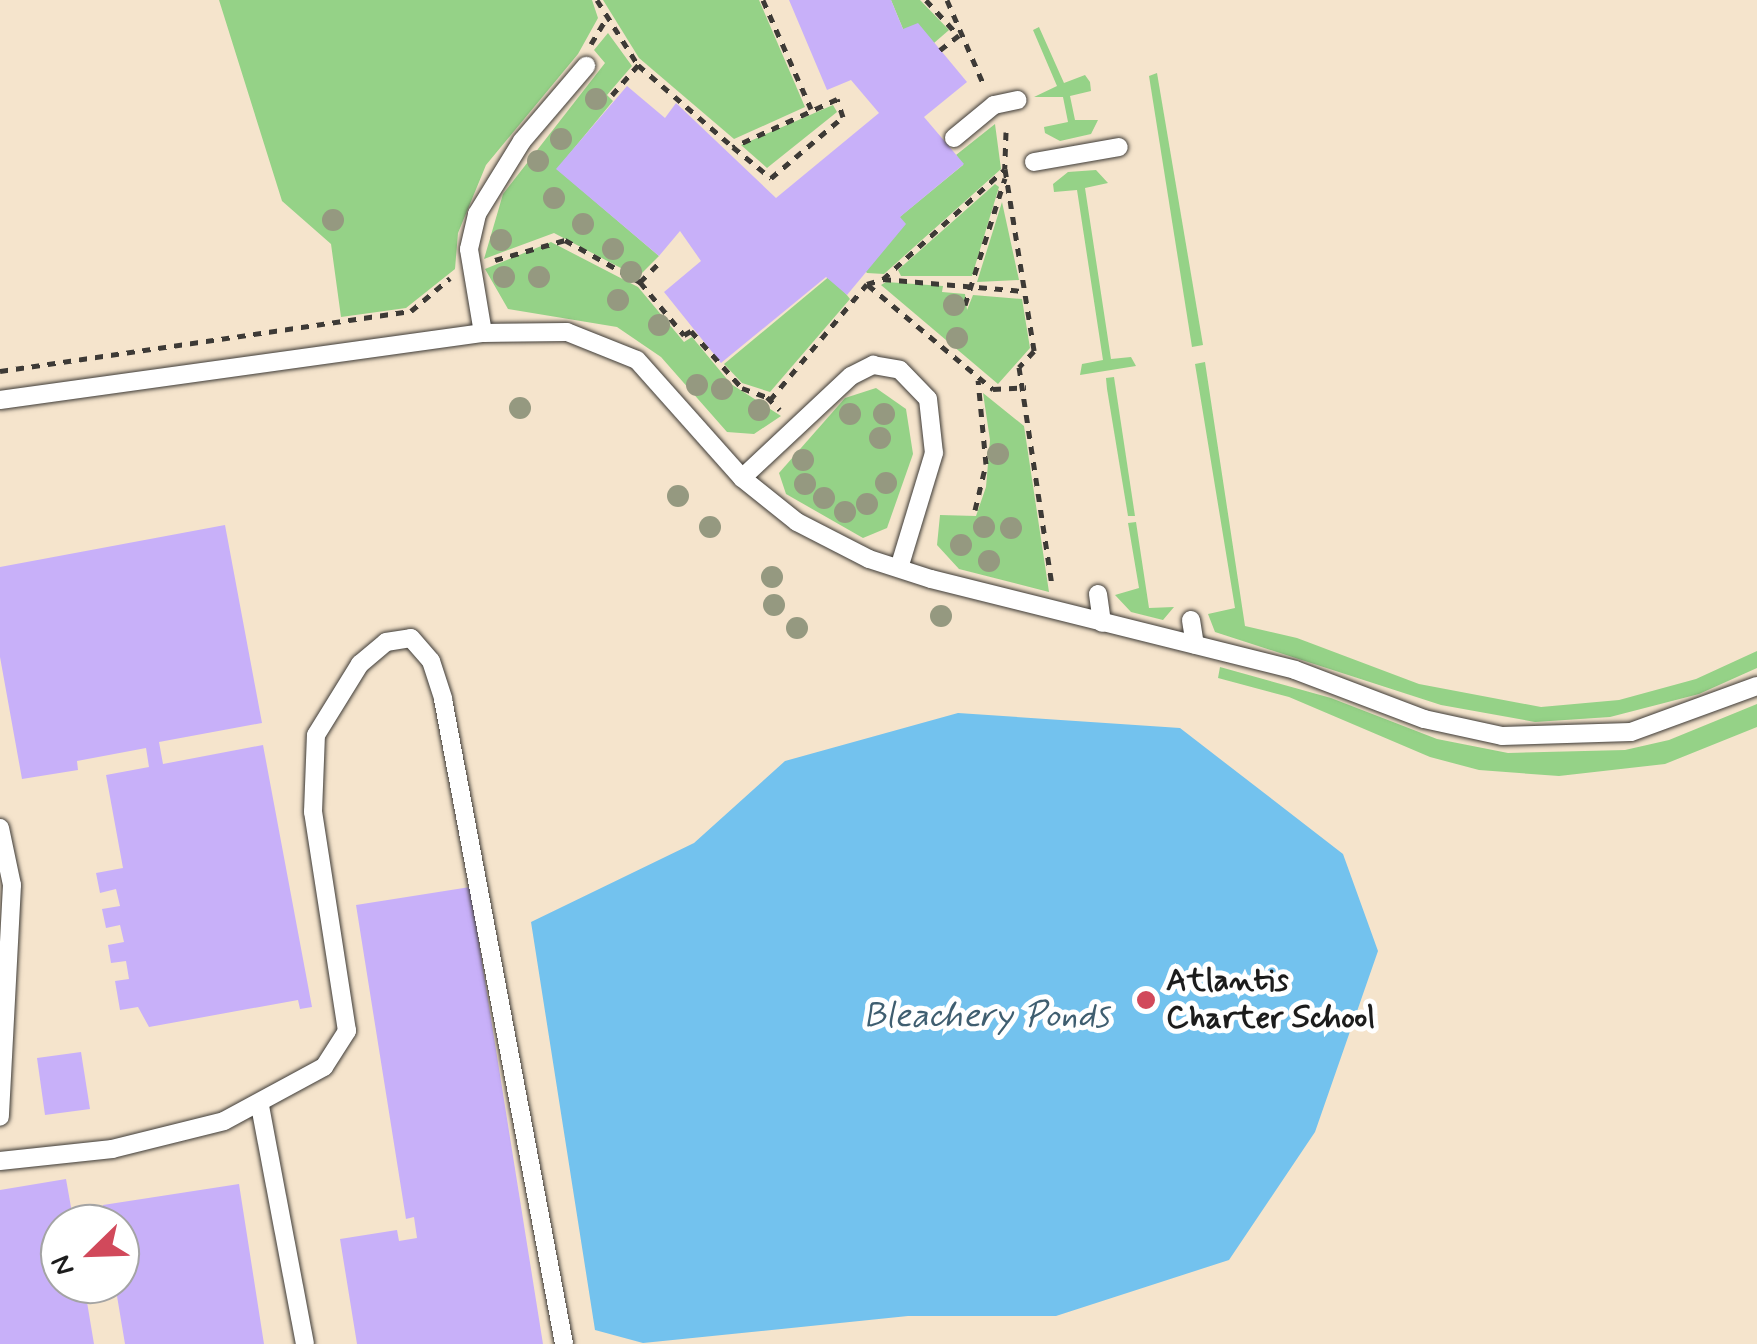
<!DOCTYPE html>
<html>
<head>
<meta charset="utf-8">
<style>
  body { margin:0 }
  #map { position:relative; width:1757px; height:1344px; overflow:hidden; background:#f5e4cc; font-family:Mynerve,sans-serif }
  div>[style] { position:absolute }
  .green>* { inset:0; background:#95d287 }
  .water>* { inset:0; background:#73c2ee }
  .building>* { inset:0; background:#c8b0f9 }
  .path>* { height:5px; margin-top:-2.5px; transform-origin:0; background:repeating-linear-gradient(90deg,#3d3a36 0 8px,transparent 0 16px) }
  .roads { filter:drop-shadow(0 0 2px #3d3a36) drop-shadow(0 0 2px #3d3a36) }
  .service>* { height:18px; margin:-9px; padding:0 9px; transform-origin:9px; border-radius:9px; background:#fff }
  .trees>* { width:22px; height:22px; margin:-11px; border-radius:50%; background:#959980 }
  .dots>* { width:28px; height:28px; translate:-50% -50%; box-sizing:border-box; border:5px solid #fff; border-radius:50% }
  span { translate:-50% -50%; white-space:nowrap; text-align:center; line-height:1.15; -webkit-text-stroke:10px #fff; paint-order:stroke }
  .poi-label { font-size:32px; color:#1c1c1c; font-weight:700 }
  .left { translate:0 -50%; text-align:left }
  .water-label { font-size:35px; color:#3f5e70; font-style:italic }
  .north { position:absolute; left:40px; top:1204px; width:100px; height:100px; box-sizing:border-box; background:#fff; border:2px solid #a4a4a4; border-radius:50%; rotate:247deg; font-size:28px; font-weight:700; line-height:40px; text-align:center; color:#1c1c1c }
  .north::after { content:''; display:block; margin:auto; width:35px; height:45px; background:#d1495b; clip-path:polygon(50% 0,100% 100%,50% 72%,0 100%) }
</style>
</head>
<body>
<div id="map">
  <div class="green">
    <div style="clip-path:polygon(219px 0,592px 0,598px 18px,578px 54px,486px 165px,458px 233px,455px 269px,406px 308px,341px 317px,331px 244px,282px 201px)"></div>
    <div style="clip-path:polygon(603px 0,759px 0,805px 107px,734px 139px,639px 58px)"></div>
    <div style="clip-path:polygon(891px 0,920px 0,949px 30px,934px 43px,903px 29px)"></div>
    <div style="clip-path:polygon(1039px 27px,1064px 83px,1085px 75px,1090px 82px,1091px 91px,1070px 96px,1075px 120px,1098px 120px,1091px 134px,1060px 141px,1045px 133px,1044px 127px,1068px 122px,1063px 97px,1034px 97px,1057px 86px,1033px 30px)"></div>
    <div style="clip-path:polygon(608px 33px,632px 66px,607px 95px,613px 101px,557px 169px,659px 256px,638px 277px,554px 233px,484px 259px,503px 194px,605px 63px,594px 50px)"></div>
    <div style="clip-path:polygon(1157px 73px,1203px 345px,1192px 347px,1149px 76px)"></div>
    <div style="clip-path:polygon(833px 105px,837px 112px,767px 168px,741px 145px)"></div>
    <div style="clip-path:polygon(995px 124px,1001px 169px,884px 274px,867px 273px,852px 256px,963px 165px,956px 155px)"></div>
    <div style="clip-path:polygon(1096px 170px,1108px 183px,1085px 188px,1111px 359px,1131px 357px,1136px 366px,1080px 375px,1082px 364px,1103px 360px,1077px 190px,1054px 192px,1053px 184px,1068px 172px)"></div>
    <div style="clip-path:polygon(995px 184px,999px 187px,972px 276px,901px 276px,898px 270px)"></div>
    <div style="clip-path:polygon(1002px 202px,1019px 280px,977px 282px)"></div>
    <div style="clip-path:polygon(551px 242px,638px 287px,684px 342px,692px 337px,731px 384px,781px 416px,754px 434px,727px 432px,661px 357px,617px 327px,508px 309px,485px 269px)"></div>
    <div style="clip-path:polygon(831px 275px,850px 299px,770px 392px,742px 383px,724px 364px)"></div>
    <div style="clip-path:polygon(886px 282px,943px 286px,942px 292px,965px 294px,967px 310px,973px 295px,1022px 299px,1030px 348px,998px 384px,881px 285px)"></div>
    <div style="clip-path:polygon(1205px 362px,1245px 626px,1297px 638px,1419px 684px,1541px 707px,1619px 700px,1696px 679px,1757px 651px,1757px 668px,1699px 694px,1610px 717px,1535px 722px,1441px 705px,1215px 632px,1208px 614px,1235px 608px,1195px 364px)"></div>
    <div style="clip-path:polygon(1114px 377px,1135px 516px,1128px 516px,1107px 389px,1106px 378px)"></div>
    <div style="clip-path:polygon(876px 388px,906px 409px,913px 454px,887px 528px,863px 538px,786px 494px,779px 473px,845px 398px)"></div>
    <div style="clip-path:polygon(983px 393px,1024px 426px,1049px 592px,959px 569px,937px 545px,940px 515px,976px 516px,986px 487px,990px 440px)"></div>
    <div style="clip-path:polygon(1136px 522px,1149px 608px,1174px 607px,1163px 620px,1131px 612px,1115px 595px,1139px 588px,1128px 523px)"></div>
    <div style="clip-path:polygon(1220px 667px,1331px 698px,1437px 739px,1508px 753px,1625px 750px,1669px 740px,1757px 704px,1757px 727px,1665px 764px,1559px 776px,1479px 770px,1430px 757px,1289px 697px,1218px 678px)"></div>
  </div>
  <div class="water">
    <div style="clip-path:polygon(958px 713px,1180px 728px,1343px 854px,1378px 951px,1315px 1132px,1229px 1260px,1056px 1316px,908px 1316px,643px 1343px,595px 1330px,531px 922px,694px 843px,785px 761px)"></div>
  </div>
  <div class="building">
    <div style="clip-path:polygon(789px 0,891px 0,903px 29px,918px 23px,967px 82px,924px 117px,964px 164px,900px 217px,906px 224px,847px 295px,826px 277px,721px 363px,664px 292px,701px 261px,680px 231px,659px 256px,556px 169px,627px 86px,665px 118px,676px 103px,776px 198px,879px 113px,851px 80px,827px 90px)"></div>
    <div style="clip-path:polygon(225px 525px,262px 723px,159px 742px,163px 764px,263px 745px,312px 1007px,300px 1009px,298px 1000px,149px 1027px,138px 1007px,120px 1010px,115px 981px,129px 979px,126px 961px,111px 963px,108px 945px,124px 942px,120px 925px,106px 928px,102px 909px,120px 906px,116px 889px,100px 893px,96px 873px,123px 868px,106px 775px,149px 767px,146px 748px,77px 761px,78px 770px,22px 779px,0 657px,0 567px)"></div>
    <div style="clip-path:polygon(470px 887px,543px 1344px,357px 1344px,340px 1239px,397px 1230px,399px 1241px,417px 1238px,414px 1217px,406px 1219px,356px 905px)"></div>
    <div style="clip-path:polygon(81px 1052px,90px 1109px,45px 1115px,37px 1058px)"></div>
    <div style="clip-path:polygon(66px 1179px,74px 1224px,60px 1224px,60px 1284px,84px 1284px,94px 1344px,0 1344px,0 1190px)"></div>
    <div style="clip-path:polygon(239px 1184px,264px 1344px,125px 1344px,115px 1284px,120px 1224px,106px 1224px,103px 1205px)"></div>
  </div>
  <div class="path">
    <div style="left:597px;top:0;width:77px;rotate:57.8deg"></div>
    <div style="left:763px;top:0;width:119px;rotate:66.2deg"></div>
    <div style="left:926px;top:0;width:47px;rotate:47.6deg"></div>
    <div style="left:947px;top:0;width:90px;rotate:66.6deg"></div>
    <div style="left:591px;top:44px;width:27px;rotate:-59deg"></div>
    <div style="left:940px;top:50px;width:24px;rotate:-38deg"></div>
    <div style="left:612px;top:95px;width:40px;rotate:-49deg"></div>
    <div style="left:638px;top:65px;width:125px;rotate:40.8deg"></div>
    <div style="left:733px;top:147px;width:49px;rotate:39.2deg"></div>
    <div style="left:771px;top:178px;width:94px;rotate:-40.3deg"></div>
    <div style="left:843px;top:117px;width:19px;rotate:-108deg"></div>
    <div style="left:837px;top:99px;width:115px;rotate:155.2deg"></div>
    <div style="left:1006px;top:132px;width:37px;rotate:92deg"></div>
    <div style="left:1005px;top:169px;width:184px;rotate:80.9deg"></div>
    <div style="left:1034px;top:351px;width:22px;rotate:133deg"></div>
    <div style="left:1019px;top:367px;width:220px;rotate:81.4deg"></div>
    <div style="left:495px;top:260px;width:73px;rotate:-15.9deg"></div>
    <div style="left:565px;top:240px;width:86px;rotate:29.2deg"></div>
    <div style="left:640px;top:282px;width:69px;rotate:50.3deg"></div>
    <div style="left:684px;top:335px;width:8px;rotate:-30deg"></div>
    <div style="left:691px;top:331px;width:76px;rotate:48.2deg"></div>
    <div style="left:742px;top:388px;width:27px;rotate:20deg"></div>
    <div style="left:767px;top:397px;width:18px;rotate:45deg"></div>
    <div style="left:883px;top:279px;width:142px;rotate:4.9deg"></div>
    <div style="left:640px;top:282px;width:30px;rotate:-45deg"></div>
    <div style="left:868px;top:285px;width:163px;rotate:39.8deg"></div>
    <div style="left:993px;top:389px;width:33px;rotate:-3deg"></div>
    <div style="left:965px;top:305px;width:133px;rotate:-72.5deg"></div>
    <div style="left:0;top:371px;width:415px;rotate:-8.3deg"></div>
    <div style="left:411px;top:311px;width:51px;rotate:-40.2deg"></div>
    <div style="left:770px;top:400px;width:151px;rotate:-50.1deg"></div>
    <div style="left:867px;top:284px;width:17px;rotate:-17deg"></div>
    <div style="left:883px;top:279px;width:164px;rotate:-42deg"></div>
    <div style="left:975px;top:510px;width:47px;rotate:-76.6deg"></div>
    <div style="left:986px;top:464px;width:84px;rotate:-95.4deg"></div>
  </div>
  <div class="roads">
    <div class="service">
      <div style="left:954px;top:138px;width:52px;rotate:-39.5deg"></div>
      <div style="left:994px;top:105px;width:24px;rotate:-12deg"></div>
      <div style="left:1034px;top:162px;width:86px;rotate:-10deg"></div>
      <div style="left:483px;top:333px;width:85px;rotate:-99.5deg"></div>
      <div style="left:469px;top:249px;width:36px;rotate:-77deg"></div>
      <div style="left:477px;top:214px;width:86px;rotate:-58.3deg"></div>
      <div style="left:522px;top:141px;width:99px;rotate:-49.5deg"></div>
      <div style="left:0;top:400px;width:488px;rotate:-7.9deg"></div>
      <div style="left:483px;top:333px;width:84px;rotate:-0.7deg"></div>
      <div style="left:567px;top:332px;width:75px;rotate:21.8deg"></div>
      <div style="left:637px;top:360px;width:158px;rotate:48.3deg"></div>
      <div style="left:742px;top:478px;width:70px;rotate:38.7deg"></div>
      <div style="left:797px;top:522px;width:81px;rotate:27.2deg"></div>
      <div style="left:869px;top:559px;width:65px;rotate:17.9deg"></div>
      <div style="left:931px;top:579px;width:375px;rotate:14deg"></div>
      <div style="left:1295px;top:670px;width:138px;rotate:20.8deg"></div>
      <div style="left:1424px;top:719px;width:80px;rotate:12.3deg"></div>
      <div style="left:1502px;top:736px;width:129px;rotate:-1.8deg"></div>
      <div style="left:1631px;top:732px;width:134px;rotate:-20.1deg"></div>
      <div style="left:742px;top:478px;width:149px;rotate:-43.1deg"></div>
      <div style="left:851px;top:376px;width:25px;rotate:-27deg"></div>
      <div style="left:873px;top:365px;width:27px;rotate:10deg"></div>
      <div style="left:900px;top:370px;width:40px;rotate:46deg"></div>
      <div style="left:928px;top:399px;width:54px;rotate:83.7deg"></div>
      <div style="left:934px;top:453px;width:120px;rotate:106.9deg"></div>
      <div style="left:1098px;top:594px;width:29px;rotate:82deg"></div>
      <div style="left:1191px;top:620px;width:25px;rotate:81deg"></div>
      <div style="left:0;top:828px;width:58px;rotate:78.1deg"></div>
      <div style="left:12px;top:885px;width:232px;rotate:93deg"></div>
      <div style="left:260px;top:1106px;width:242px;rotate:79.3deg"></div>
      <div style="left:0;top:1161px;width:113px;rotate:-6.1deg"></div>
      <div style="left:112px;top:1149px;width:115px;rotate:-14deg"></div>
      <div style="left:224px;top:1121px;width:114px;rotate:-28.4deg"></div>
      <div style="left:324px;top:1067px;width:43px;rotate:-57.4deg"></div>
      <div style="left:347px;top:1031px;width:222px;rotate:-98.8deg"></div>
      <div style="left:313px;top:812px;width:77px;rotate:-87.8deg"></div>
      <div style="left:316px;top:735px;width:84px;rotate:-58.2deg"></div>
      <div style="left:360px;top:664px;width:34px;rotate:-40deg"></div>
      <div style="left:386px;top:642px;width:25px;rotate:-9deg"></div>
      <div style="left:411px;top:638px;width:30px;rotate:49deg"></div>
      <div style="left:431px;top:661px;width:40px;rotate:72deg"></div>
      <div style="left:443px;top:699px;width:656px;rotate:79.37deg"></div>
    </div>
  </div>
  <div class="trees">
    <div style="left:596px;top:99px"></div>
    <div style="left:561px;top:139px"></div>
    <div style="left:538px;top:161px"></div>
    <div style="left:554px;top:198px"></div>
    <div style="left:333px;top:220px"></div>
    <div style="left:583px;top:224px"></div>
    <div style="left:501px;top:240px"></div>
    <div style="left:613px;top:249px"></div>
    <div style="left:631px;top:272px"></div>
    <div style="left:504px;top:277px"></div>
    <div style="left:539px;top:277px"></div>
    <div style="left:618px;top:300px"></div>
    <div style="left:954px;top:305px"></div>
    <div style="left:659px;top:325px"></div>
    <div style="left:957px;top:338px"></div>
    <div style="left:697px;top:385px"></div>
    <div style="left:722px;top:389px"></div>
    <div style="left:520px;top:408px"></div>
    <div style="left:759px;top:410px"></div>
    <div style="left:850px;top:414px"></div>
    <div style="left:884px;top:414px"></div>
    <div style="left:880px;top:438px"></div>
    <div style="left:998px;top:454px"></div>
    <div style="left:803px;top:460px"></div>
    <div style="left:886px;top:483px"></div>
    <div style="left:805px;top:484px"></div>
    <div style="left:678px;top:496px"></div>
    <div style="left:824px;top:498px"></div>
    <div style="left:867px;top:504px"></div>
    <div style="left:845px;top:512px"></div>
    <div style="left:710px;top:527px"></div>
    <div style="left:984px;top:527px"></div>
    <div style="left:1011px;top:528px"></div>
    <div style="left:961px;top:545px"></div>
    <div style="left:989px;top:561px"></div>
    <div style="left:772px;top:577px"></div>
    <div style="left:774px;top:605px"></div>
    <div style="left:941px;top:616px"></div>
    <div style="left:797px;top:628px"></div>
  </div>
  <div class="dots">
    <div style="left:1146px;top:1000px;background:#d1495b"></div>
  </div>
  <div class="poi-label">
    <span class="left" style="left:1166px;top:1000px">Atlantis<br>Charter School</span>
  </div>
  <div class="water-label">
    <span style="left:986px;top:1016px">Bleachery Ponds</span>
  </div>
  <div class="north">N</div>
</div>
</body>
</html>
